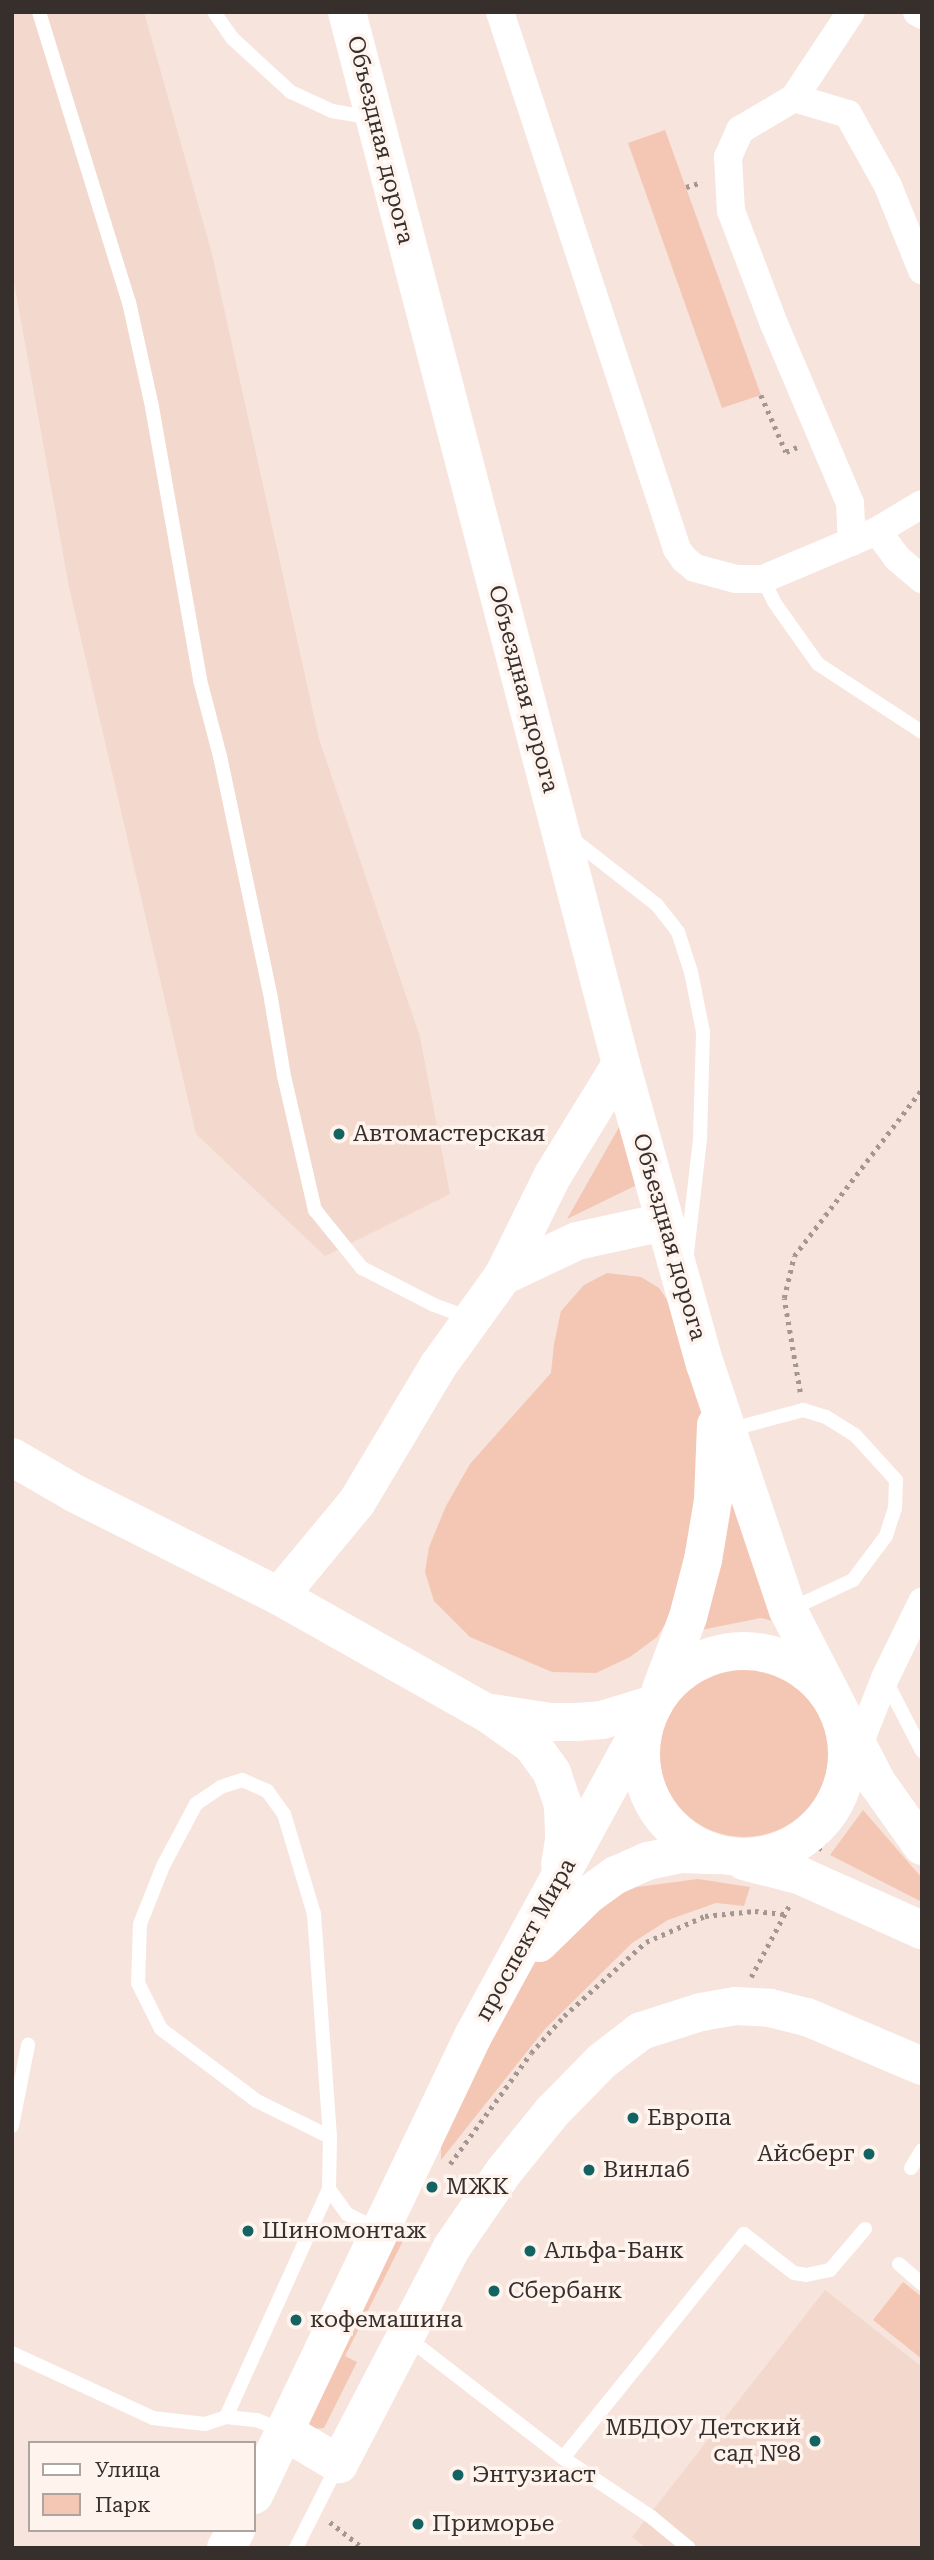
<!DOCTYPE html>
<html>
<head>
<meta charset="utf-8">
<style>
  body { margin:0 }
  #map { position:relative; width:934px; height:2560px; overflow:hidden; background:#f7e4dc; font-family:"Roboto Serif",serif }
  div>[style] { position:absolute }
  .built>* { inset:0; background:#f3d8cd }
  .green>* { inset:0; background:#f4c7b5 }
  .round { border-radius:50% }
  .path>* { height:4.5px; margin-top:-2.25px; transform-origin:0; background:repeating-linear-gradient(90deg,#a49691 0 3.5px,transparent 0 8.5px) }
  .lane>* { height:14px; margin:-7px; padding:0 7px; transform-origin:7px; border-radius:7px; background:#fff }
  .street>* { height:28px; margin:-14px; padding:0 14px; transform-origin:14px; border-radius:14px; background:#fff }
  .secondary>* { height:38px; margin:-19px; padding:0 19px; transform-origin:19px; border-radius:19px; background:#fff }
  .primary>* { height:38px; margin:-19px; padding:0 19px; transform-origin:19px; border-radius:19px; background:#fff }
  .primary>.ring { margin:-19px; padding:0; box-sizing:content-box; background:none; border:38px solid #fff; border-radius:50% }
  .dots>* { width:19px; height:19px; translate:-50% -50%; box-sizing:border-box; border:4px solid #fff3ee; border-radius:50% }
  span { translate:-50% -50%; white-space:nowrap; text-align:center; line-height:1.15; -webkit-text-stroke:7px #fff3ee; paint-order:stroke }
  .street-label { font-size:23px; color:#362f2c }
  .poi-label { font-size:23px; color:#362f2c }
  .left { translate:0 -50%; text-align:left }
  .right { translate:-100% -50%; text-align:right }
  .frame { position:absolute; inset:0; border:14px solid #362f2c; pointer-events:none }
  .legend { position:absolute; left:28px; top:2441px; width:228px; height:91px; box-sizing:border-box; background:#fff3ee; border:2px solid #afa5a0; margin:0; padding:9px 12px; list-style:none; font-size:21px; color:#362f2c }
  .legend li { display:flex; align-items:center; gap:14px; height:35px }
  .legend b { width:35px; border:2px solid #afa5a0 }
</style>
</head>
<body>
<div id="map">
  <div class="built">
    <div style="clip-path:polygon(12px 12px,144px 12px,212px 254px,319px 739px,420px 1037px,450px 1194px,325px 1256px,196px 1134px,69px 587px,12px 271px)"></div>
    <div style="clip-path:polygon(825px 2290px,922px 2367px,922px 2548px,646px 2548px,632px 2537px)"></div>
  </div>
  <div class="green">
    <div style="clip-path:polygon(665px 130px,761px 395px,722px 408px,628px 143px)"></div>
    <div style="clip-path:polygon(627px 1113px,645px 1181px,567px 1219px)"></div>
    <div style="clip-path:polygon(607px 1273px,641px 1277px,659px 1288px,674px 1310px,697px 1383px,705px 1434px,696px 1531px,673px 1612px,657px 1637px,630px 1657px,596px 1673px,552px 1672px,470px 1637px,434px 1601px,425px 1572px,429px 1547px,446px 1506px,470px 1464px,551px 1373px,554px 1344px,561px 1311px,584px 1285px)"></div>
    <div style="clip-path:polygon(733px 1497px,784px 1624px,761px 1618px,696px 1631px)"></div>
    <div class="round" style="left:659px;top:1667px;width:170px;height:170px"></div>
    <div style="clip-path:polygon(863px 1810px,922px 1878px,922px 1902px,830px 1855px)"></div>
    <div style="clip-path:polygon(698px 1879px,750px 1887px,744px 1906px,716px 1903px,668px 1920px,632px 1943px,545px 2029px,441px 2160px,441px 2126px,539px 1955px,605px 1900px,637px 1887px)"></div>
    <div style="clip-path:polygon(397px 2226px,408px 2231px,345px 2356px,357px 2362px,324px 2428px,310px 2429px,304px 2411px)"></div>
    <div style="clip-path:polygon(903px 2282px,922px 2297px,922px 2359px,873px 2320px)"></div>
  </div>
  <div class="path">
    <div style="left:686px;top:187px;width:17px;rotate:-17deg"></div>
    <div style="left:761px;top:395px;width:62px;rotate:66.3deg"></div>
    <div style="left:786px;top:452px;width:12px;rotate:-24deg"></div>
    <div style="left:800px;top:1392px;width:95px;rotate:-99.7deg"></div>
    <div style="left:784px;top:1298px;width:43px;rotate:-76.6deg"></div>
    <div style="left:794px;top:1256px;width:210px;rotate:-52.5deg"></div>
    <div style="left:818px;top:1850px;width:44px;rotate:-53.4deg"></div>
    <div style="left:751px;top:1977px;width:83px;rotate:-61.9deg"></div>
    <div style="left:450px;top:2164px;width:137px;rotate:-53.9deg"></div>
    <div style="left:531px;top:2053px;width:50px;rotate:-48.3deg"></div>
    <div style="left:564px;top:2016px;width:110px;rotate:-42.1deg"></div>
    <div style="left:646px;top:1942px;width:64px;rotate:-23.8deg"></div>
    <div style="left:705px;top:1916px;width:50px;rotate:-5.7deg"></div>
    <div style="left:755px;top:1911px;width:31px;rotate:6deg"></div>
    <div style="left:330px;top:2522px;width:42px;rotate:38.2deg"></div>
  </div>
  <div class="lane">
    <div style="left:39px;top:12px;width:304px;rotate:72.8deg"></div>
    <div style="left:129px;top:302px;width:107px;rotate:77.6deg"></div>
    <div style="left:152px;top:407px;width:277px;rotate:80deg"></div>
    <div style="left:200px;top:680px;width:79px;rotate:75.3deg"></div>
    <div style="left:220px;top:756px;width:248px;rotate:78.1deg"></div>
    <div style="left:271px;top:999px;width:78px;rotate:80.4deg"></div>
    <div style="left:284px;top:1076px;width:138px;rotate:77deg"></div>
    <div style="left:315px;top:1210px;width:75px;rotate:51deg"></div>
    <div style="left:362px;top:1268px;width:81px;rotate:27.2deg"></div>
    <div style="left:434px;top:1305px;width:37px;rotate:20deg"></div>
    <div style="left:214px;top:12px;width:32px;rotate:55deg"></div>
    <div style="left:232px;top:38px;width:80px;rotate:42.5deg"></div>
    <div style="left:291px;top:92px;width:45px;rotate:24.9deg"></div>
    <div style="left:332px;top:111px;width:42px;rotate:9.7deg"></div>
    <div style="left:763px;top:579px;width:25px;rotate:64deg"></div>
    <div style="left:774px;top:602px;width:76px;rotate:54.6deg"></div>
    <div style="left:818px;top:664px;width:124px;rotate:33.2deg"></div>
    <div style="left:570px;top:837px;width:110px;rotate:38deg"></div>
    <div style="left:657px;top:905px;width:34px;rotate:52deg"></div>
    <div style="left:678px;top:932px;width:42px;rotate:72deg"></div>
    <div style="left:691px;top:972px;width:61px;rotate:78.7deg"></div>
    <div style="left:703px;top:1032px;width:107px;rotate:91.6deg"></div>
    <div style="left:700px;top:1139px;width:115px;rotate:96.5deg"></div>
    <div style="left:729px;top:1430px;width:77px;rotate:-15.1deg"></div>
    <div style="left:803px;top:1410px;width:24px;rotate:17deg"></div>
    <div style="left:826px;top:1417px;width:34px;rotate:32deg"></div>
    <div style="left:855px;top:1435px;width:61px;rotate:47.7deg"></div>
    <div style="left:896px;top:1480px;width:28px;rotate:92deg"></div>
    <div style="left:895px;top:1508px;width:29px;rotate:108deg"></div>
    <div style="left:886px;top:1536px;width:55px;rotate:126.9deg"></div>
    <div style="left:853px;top:1580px;width:71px;rotate:154.9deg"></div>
    <div style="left:885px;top:1679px;width:81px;rotate:62.8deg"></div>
    <div style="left:12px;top:2126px;width:83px;rotate:-78.8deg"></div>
    <div style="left:911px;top:2168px;width:21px;rotate:-59deg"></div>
    <div style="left:329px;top:2189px;width:31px;rotate:54deg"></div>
    <div style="left:347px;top:2214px;width:36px;rotate:27deg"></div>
    <div style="left:899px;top:2264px;width:30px;rotate:41deg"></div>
    <div style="left:408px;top:2338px;width:196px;rotate:37.7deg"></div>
    <div style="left:563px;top:2458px;width:105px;rotate:33.7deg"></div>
    <div style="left:650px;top:2516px;width:50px;rotate:39.4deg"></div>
    <div style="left:12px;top:2353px;width:155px;rotate:24.7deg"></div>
    <div style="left:153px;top:2418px;width:52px;rotate:6.6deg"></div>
    <div style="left:205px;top:2424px;width:22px;rotate:-18deg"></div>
    <div style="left:226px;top:2417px;width:31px;rotate:6deg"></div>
    <div style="left:257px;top:2420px;width:28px;rotate:23deg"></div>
    <div style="left:226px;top:2417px;width:250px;rotate:-65.7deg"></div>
    <div style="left:329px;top:2189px;width:52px;rotate:-88.9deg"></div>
    <div style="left:330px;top:2137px;width:224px;rotate:-94.1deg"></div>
    <div style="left:314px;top:1914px;width:104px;rotate:-106.7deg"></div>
    <div style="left:284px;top:1814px;width:29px;rotate:-126deg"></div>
    <div style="left:267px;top:1791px;width:27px;rotate:-156deg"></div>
    <div style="left:242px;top:1780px;width:22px;rotate:162deg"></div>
    <div style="left:221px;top:1787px;width:30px;rotate:146deg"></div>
    <div style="left:196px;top:1804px;width:70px;rotate:118deg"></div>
    <div style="left:163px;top:1866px;width:62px;rotate:111.6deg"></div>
    <div style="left:140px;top:1924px;width:59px;rotate:91.9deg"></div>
    <div style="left:138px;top:1983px;width:51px;rotate:63.4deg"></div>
    <div style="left:161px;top:2029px;width:120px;rotate:36.9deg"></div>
    <div style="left:257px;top:2101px;width:81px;rotate:26.3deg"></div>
    <div style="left:563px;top:2458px;width:288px;rotate:-51.1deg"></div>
    <div style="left:744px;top:2234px;width:63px;rotate:38deg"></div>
    <div style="left:794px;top:2273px;width:12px;rotate:9deg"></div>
    <div style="left:806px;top:2275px;width:25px;rotate:-12deg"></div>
    <div style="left:830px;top:2270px;width:54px;rotate:-49.5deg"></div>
    <div style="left:296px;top:2548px;width:93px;rotate:-63.2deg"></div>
  </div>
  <div class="street">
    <div style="left:500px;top:12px;width:565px;rotate:71.76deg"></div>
    <div style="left:677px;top:549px;width:12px;rotate:55deg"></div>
    <div style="left:684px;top:559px;width:14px;rotate:39deg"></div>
    <div style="left:695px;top:568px;width:42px;rotate:15deg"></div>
    <div style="left:736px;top:579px;width:27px"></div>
    <div style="left:763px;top:579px;width:124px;rotate:-22.8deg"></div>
    <div style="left:877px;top:531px;width:52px;rotate:-31deg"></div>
    <div style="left:917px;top:12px;width:6px;rotate:31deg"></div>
    <div style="left:794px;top:98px;width:103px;rotate:-56.5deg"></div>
    <div style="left:877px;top:531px;width:34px;rotate:53deg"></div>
    <div style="left:897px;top:558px;width:33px;rotate:40deg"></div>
    <div style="left:852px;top:542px;width:39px;rotate:-93deg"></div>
    <div style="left:850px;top:503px;width:194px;rotate:-113deg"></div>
    <div style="left:774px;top:324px;width:121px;rotate:-110.8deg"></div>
    <div style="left:731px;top:211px;width:54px;rotate:-93.2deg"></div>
    <div style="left:728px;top:157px;width:30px;rotate:-66deg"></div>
    <div style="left:740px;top:130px;width:63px;rotate:-30.7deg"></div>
    <div style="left:794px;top:98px;width:56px;rotate:16.5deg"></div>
    <div style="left:848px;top:114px;width:82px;rotate:60.9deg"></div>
    <div style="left:888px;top:186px;width:91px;rotate:68deg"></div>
    <div style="left:842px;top:1788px;width:118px;rotate:-68.6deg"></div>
    <div style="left:885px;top:1678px;width:85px;rotate:-64deg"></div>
  </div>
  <div class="secondary">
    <div style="left:503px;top:1276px;width:82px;rotate:-25.3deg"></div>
    <div style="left:577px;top:1241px;width:89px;rotate:-12.3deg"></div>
    <div style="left:12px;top:1457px;width:72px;rotate:30.1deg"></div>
    <div style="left:74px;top:1493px;width:229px;rotate:26.7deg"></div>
    <div style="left:279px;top:1596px;width:239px;rotate:29.4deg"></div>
    <div style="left:487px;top:1713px;width:55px;rotate:35.4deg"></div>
    <div style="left:532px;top:1745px;width:34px;rotate:54deg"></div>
    <div style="left:552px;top:1773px;width:34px;rotate:71deg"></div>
    <div style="left:563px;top:1805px;width:35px;rotate:88deg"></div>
    <div style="left:564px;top:1840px;width:25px;rotate:99deg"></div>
    <div style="left:279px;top:1596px;width:122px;rotate:-50.3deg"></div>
    <div style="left:357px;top:1502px;width:158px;rotate:-59.2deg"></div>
    <div style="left:438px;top:1366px;width:111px;rotate:-54.2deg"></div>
    <div style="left:503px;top:1276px;width:113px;rotate:-63.7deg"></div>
    <div style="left:553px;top:1175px;width:130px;rotate:-58.5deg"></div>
    <div style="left:492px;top:1713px;width:59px;rotate:8.8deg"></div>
    <div style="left:550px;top:1722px;width:25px"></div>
    <div style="left:575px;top:1722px;width:27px;rotate:-4deg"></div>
    <div style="left:602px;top:1720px;width:54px;rotate:-17.1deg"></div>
    <div style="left:539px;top:1943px;width:69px;rotate:-44.4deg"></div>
    <div style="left:588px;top:1895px;width:34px;rotate:-36deg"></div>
    <div style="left:616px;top:1875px;width:35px;rotate:-24deg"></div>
    <div style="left:648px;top:1861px;width:33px;rotate:-12deg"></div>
    <div style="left:680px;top:1854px;width:38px;rotate:2deg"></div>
    <div style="left:285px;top:2432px;width:63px;rotate:30.7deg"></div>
    <div style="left:339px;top:2464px;width:245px;rotate:-62.5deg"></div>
    <div style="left:452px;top:2247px;width:93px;rotate:-55.5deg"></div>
    <div style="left:505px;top:2170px;width:75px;rotate:-51deg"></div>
    <div style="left:552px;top:2112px;width:71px;rotate:-45.6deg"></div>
    <div style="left:602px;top:2061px;width:49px;rotate:-37.6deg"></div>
    <div style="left:641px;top:2031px;width:63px;rotate:-17.6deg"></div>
    <div style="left:701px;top:2012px;width:35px;rotate:-10deg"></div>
    <div style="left:735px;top:2006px;width:35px;rotate:3deg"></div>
    <div style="left:770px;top:2008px;width:38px;rotate:14deg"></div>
    <div style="left:807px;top:2017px;width:125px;rotate:23.1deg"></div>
    <div style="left:254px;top:2495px;width:509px;rotate:-64.49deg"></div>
    <div style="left:473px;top:2036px;width:378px;rotate:-61.4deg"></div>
    <div style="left:226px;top:2548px;width:21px;rotate:-61deg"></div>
  </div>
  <div class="primary">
    <div style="left:347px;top:12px;width:1087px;rotate:75.4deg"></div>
    <div style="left:621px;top:1064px;width:312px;rotate:74.4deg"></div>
    <div style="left:705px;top:1364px;width:260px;rotate:71.4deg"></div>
    <div style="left:788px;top:1610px;width:196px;rotate:62.7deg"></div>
    <div style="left:878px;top:1784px;width:76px;rotate:54.6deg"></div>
    <div class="ring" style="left:641px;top:1651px;width:168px;height:168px"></div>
    <div style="left:661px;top:1689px;width:77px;rotate:-69.4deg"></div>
    <div style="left:688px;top:1617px;width:59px;rotate:-75.3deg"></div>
    <div style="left:703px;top:1560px;width:61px;rotate:-80.5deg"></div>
    <div style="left:713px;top:1500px;width:75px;rotate:-87.7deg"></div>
    <div style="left:744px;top:1861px;width:59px;rotate:14.7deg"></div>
    <div style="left:801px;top:1876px;width:133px;rotate:24.1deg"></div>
  </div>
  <div class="dots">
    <div style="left:339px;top:1134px;background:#136362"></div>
    <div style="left:633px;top:2118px;background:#136362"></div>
    <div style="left:869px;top:2154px;background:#136362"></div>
    <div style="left:589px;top:2170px;background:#136362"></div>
    <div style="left:432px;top:2187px;background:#136362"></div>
    <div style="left:248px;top:2231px;background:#136362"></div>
    <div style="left:530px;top:2251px;background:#136362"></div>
    <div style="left:494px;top:2291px;background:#136362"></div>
    <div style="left:296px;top:2320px;background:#136362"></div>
    <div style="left:815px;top:2441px;background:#136362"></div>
    <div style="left:458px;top:2475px;background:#136362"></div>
    <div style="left:418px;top:2524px;background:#136362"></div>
  </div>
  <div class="street-label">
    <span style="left:380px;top:140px;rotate:76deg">Объездная дорога</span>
    <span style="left:523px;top:689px;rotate:75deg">Объездная дорога</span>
    <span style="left:669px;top:1237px;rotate:74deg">Объездная дорога</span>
    <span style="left:526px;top:1940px;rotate:-61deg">проспект Мира</span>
  </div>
  <div class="poi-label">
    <span class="left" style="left:353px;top:1134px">Автомастерская</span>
    <span class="left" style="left:647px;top:2118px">Европа</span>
    <span class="right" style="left:855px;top:2154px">Айсберг</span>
    <span class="left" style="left:603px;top:2170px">Винлаб</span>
    <span class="left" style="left:446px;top:2187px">МЖК</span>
    <span class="left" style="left:262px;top:2231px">Шиномонтаж</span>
    <span class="left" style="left:544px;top:2251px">Альфа-Банк</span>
    <span class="left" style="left:508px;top:2291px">Сбербанк</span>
    <span class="left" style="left:310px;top:2320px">кофемашина</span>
    <span class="right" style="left:801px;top:2441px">МБДОУ Детский<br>сад №8</span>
    <span class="left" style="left:472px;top:2475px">Энтузиаст</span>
    <span class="left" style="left:432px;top:2524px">Приморье</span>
  </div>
  <div class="frame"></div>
  <ul class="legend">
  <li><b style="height:9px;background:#fff"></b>Улица</li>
  <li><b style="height:19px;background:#f4c7b5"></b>Парк</li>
  </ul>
</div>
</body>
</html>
